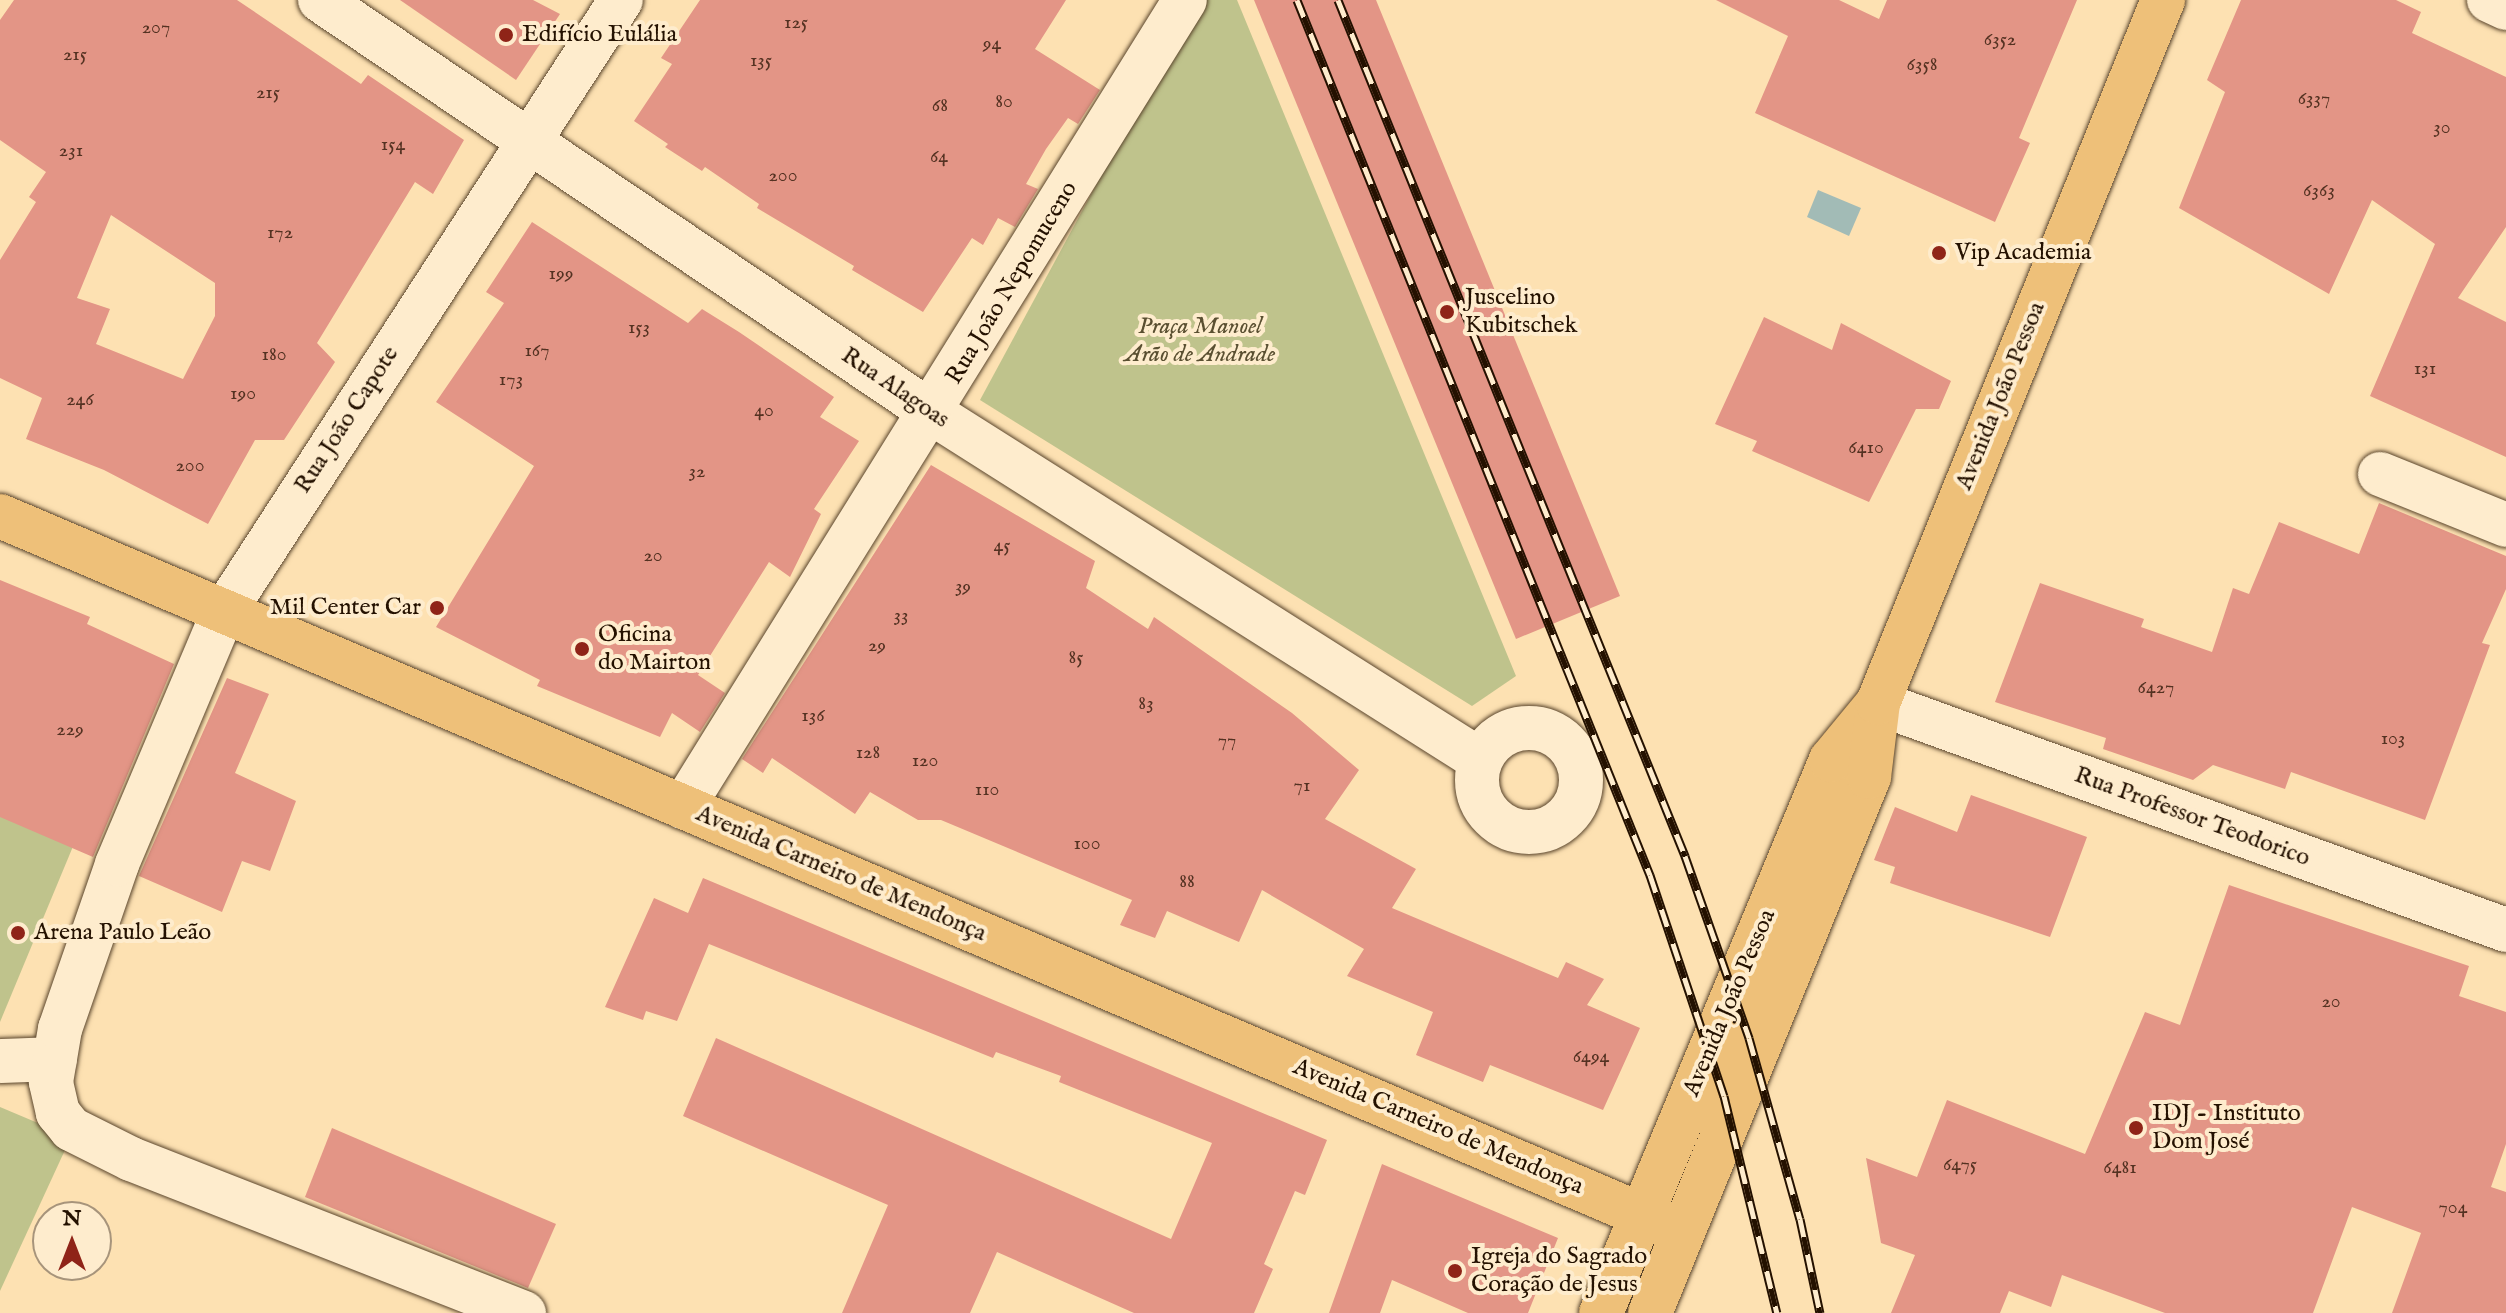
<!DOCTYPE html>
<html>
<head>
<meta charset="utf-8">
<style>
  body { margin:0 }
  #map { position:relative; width:2506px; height:1313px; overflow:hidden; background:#fde1b2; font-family:"IM FELL English",serif }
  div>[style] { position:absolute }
  .green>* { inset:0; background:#bfc38c }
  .water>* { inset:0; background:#a2bbb6 }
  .building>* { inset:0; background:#e39586 }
  .roads { filter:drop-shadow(0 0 2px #5a452c) drop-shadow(0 0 2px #5a452c) }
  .minor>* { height:44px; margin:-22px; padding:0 22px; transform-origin:22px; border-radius:22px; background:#feeccd }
  .minor>.ring { margin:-22px; padding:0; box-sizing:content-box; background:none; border:44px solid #feeccd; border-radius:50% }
  .major>* { height:44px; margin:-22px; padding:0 22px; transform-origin:22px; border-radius:22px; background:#eec079 }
  .rail>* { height:9px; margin-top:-4.5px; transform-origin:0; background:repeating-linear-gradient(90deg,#feeccd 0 18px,#241100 0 36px); box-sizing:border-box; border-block:2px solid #241100 }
  .dots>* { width:22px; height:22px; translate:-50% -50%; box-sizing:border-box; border:4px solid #feeccd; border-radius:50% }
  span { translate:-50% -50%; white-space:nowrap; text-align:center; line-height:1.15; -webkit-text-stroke:8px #feeccd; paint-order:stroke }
  .number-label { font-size:20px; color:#543222 }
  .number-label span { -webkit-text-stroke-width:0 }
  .poi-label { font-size:24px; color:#241100 }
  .left { translate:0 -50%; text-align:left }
  .right { translate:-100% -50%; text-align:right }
  .street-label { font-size:24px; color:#241100 }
  .park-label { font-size:24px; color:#5a4f31; font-style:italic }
  .north { position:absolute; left:32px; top:1201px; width:80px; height:80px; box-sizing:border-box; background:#feeccd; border:2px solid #a7947b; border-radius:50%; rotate:0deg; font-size:22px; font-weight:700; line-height:32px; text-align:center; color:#241100 }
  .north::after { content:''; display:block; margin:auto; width:28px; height:36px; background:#8f2418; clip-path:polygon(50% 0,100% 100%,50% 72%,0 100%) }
</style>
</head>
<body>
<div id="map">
  <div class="green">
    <div style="clip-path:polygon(1196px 0,1237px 0,1516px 676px,1472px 706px,980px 400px)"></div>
    <div style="clip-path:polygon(0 814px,74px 844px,0 1022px)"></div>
    <div style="clip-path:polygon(0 1107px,71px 1137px,0 1291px)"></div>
  </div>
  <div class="water">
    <div style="clip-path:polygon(1818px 190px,1861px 208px,1849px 236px,1807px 217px)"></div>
  </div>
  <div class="building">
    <div style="clip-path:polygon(evenodd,14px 0,237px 0,361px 84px,368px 75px,464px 140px,433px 194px,415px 182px,317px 343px,335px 362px,284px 440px,255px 440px,208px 524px,104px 470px,26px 439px,42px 398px,0 378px,0 260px,36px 202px,29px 197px,46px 172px,0 140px,0 20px,14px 0,111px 215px,215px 283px,215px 316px,183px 379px,96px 344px,110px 309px,77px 298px,111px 215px)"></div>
    <div style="clip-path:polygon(400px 0,533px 0,560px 14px,516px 80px)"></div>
    <div style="clip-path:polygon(700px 0,1066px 0,1035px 49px,1100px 90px,1078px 124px,1068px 118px,1046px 149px,1026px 184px,1038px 189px,1015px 227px,998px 218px,983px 245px,972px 238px,923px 312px,852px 270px,854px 266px,757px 208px,759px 204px,705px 167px,702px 171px,665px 147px,668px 144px,634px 121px,672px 64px,661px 58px)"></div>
    <div style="clip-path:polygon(1254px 0,1376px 0,1620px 596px,1516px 639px)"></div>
    <div style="clip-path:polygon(1716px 0,1839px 0,1879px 19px,1887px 0,2077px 0,2019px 138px,2030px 143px,1995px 222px,1755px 113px,1788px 36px)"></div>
    <div style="clip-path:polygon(2241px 0,2396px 0,2421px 12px,2412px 33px,2506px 77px,2506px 227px,2458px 298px,2506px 322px,2506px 457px,2370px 396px,2435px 244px,2372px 200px,2329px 294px,2179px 208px,2225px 92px,2207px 80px)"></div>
    <div style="clip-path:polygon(532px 222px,688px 323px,702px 309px,739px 332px,834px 397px,820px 417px,859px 441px,814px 509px,821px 514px,790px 577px,769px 562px,698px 675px,725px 693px,700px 732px,672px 713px,660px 737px,537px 686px,540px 680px,436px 627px,534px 466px,436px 402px,504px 303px,486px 292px)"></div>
    <div style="clip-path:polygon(1764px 317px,1832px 350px,1841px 323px,1951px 381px,1939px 409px,1916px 409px,1869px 502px,1752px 451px,1757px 441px,1715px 424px)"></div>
    <div style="clip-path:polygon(931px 465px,1095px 561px,1086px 588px,1148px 629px,1154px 617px,1292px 713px,1359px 770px,1325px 819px,1416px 869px,1392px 908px,1558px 978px,1566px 962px,1604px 979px,1587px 1005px,1640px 1028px,1603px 1110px,1490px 1065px,1483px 1082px,1416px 1055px,1433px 1012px,1347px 976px,1364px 949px,1262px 890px,1239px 942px,1167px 911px,1155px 938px,1120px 925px,1132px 900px,941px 820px,918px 820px,870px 792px,855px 814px,772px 758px,763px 773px,742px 759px)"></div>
    <div style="clip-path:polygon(2379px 503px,2506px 556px,2506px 589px,2482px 643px,2490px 645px,2425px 820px,2291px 772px,2285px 789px,2213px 765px,2193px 780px,2103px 749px,2106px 738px,1995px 702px,2040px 583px,2144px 619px,2141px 627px,2212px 652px,2233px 588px,2249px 594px,2279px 522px,2359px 554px)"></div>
    <div style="clip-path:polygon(0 580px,90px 617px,87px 624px,174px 664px,93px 857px,0 817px)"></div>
    <div style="clip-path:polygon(227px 678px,269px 694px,235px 773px,296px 801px,270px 871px,242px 861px,222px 912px,139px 876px)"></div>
    <div style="clip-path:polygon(1971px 795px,2087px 837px,2050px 937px,1890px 883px,1895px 867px,1874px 860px,1895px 807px,1957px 832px)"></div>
    <div style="clip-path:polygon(703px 878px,1327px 1140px,1305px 1195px,1295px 1191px,1264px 1264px,1273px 1269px,1254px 1313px,1134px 1313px,997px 1252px,970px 1313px,842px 1313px,888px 1205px,683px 1116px,716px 1038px,1171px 1239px,1212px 1143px,1059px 1082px,1061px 1076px,996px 1052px,993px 1058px,709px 944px,677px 1021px,646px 1011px,643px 1020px,605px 1007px,654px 898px,688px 913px)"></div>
    <div style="clip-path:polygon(2229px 885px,2469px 966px,2459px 996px,2506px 1012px,2506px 1144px,2491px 1187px,2506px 1192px,2506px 1313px,2392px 1313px,2421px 1233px,2352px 1207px,2313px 1313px,2165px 1313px,2062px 1275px,2051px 1307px,2009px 1291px,2000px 1313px,1891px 1313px,1915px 1255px,1881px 1243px,1866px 1158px,1917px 1177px,1947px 1100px,2085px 1154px,2145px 1012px,2180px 1025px)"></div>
    <div style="clip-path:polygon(332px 1128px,556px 1224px,528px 1288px,305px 1197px)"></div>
    <div style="clip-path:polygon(1382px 1164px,1558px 1238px,1528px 1313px,1468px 1313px,1392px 1280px,1380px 1313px,1329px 1313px)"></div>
  </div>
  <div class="roads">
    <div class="minor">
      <div style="left:320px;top:0;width:738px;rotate:34.01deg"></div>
      <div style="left:932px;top:413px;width:649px;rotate:32.34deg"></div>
      <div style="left:2489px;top:0;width:19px;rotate:25deg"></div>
      <div style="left:2380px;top:474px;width:136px;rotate:22deg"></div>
      <div style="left:1878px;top:703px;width:668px;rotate:19.87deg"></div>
      <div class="ring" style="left:1477px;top:728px;width:60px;height:60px"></div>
      <div style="left:683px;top:807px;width:950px;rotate:-58.12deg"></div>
      <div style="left:0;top:1061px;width:55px;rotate:-2.1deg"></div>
      <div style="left:524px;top:1313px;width:422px;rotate:-158.6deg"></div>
      <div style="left:131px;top:1159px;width:67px;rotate:-153.4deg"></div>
      <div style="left:71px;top:1129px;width:21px;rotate:-129deg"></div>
      <div style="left:58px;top:1113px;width:32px;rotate:-103deg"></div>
      <div style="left:51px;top:1082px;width:54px;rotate:-80.4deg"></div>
      <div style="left:60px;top:1029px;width:175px;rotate:-70.9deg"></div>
      <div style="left:117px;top:864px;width:270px;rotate:-67.1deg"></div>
      <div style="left:222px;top:615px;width:733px;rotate:-57.03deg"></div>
    </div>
    <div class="major">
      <div style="left:0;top:516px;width:1828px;rotate:23.06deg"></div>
      <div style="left:1601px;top:1313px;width:599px;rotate:-67.42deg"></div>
      <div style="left:1831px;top:760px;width:74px;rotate:-50.5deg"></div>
      <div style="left:1650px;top:1313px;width:579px;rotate:-67.78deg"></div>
      <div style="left:1869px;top:777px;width:75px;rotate:-83.1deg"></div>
      <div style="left:1878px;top:703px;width:759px;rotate:-67.93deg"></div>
    </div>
  </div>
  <div class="rail">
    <div style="left:1297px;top:0;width:944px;rotate:68.03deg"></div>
    <div style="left:1650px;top:875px;width:233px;rotate:71.5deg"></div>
    <div style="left:1724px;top:1096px;width:223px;rotate:76.3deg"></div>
    <div style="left:1338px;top:0;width:924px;rotate:67.93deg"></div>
    <div style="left:1685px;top:856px;width:193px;rotate:70.6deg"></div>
    <div style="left:1749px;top:1038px;width:188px;rotate:74.3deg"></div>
    <div style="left:1800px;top:1219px;width:96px;rotate:78deg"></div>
  </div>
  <div class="dots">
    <div style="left:506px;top:35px;background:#8f2418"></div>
    <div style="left:1939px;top:253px;background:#8f2418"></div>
    <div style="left:1447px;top:312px;background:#8f2418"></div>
    <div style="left:437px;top:608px;background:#8f2418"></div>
    <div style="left:582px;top:649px;background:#8f2418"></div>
    <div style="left:18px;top:933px;background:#8f2418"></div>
    <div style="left:2136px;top:1128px;background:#8f2418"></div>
    <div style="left:1455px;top:1271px;background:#8f2418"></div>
  </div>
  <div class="number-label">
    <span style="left:796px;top:22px">125</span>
    <span style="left:156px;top:27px">207</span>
    <span style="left:2000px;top:39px">6352</span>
    <span style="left:992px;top:43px">94</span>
    <span style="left:75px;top:54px">215</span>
    <span style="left:761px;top:60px">135</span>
    <span style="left:1922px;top:64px">6358</span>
    <span style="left:268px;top:92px">215</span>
    <span style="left:2314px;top:98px">6337</span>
    <span style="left:1004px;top:101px">80</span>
    <span style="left:940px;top:105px">68</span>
    <span style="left:2442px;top:127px">30</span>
    <span style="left:393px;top:144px">154</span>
    <span style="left:71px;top:150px">231</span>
    <span style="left:939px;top:156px">64</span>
    <span style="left:783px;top:175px">200</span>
    <span style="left:2319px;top:190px">6363</span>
    <span style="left:280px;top:232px">172</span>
    <span style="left:561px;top:273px">199</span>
    <span style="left:639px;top:327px">153</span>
    <span style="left:537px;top:350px">167</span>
    <span style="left:274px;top:354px">180</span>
    <span style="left:2425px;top:368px">131</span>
    <span style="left:511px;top:379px">173</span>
    <span style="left:243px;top:393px">190</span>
    <span style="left:80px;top:399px">246</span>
    <span style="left:764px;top:410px">40</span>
    <span style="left:1866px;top:447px">6410</span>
    <span style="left:190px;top:465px">200</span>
    <span style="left:697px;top:471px">32</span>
    <span style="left:1002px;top:545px">45</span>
    <span style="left:653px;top:555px">20</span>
    <span style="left:963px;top:586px">39</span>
    <span style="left:901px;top:615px">33</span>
    <span style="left:877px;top:645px">29</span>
    <span style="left:1076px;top:657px">85</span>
    <span style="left:2156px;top:687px">6427</span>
    <span style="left:1146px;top:703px">83</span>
    <span style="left:813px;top:715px">136</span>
    <span style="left:70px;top:729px">229</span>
    <span style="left:2393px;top:738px">103</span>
    <span style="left:1227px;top:740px">77</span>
    <span style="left:868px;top:752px">128</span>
    <span style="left:925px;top:760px">120</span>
    <span style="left:1302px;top:785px">71</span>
    <span style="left:987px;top:789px">110</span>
    <span style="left:1087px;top:843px">100</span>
    <span style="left:1187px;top:881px">88</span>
    <span style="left:2331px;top:1001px">20</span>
    <span style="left:1591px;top:1056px">6494</span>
    <span style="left:1960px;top:1164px">6475</span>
    <span style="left:2120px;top:1167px">6481</span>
    <span style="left:2453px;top:1207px">704</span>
  </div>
  <div class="poi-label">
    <span class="left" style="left:522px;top:35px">Edifício Eulália</span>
    <span class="left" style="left:1955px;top:253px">Vip Academia</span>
    <span class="left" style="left:1465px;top:312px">Juscelino<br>Kubitschek</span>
    <span class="right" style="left:421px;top:608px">Mil Center Car</span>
    <span class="left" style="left:598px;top:649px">Oficina<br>do Mairton</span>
    <span class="left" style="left:34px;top:933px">Arena Paulo Leão</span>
    <span class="left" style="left:2152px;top:1128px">IDJ - Instituto<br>Dom José</span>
    <span class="left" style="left:1471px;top:1271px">Igreja do Sagrado<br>Coração de Jesus</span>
  </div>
  <div class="street-label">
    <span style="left:1012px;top:283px;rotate:-59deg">Rua João Nepomuceno</span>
    <span style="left:895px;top:388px;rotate:34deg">Rua Alagoas</span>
    <span style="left:2001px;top:396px;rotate:-68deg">Avenida João Pessoa</span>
    <span style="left:347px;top:420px;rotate:-57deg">Rua João Capote</span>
    <span style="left:2192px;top:817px;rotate:20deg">Rua Professor Teodorico</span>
    <span style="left:841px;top:874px;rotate:23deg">Avenida Carneiro de Mendonça</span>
    <span style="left:1730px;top:1003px;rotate:-67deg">Avenida João Pessoa</span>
    <span style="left:1438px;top:1127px;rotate:23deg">Avenida Carneiro de Mendonça</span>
  </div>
  <div class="park-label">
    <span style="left:1200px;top:341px">Praça Manoel<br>Arão de Andrade</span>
  </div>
  <div class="north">N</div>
</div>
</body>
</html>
